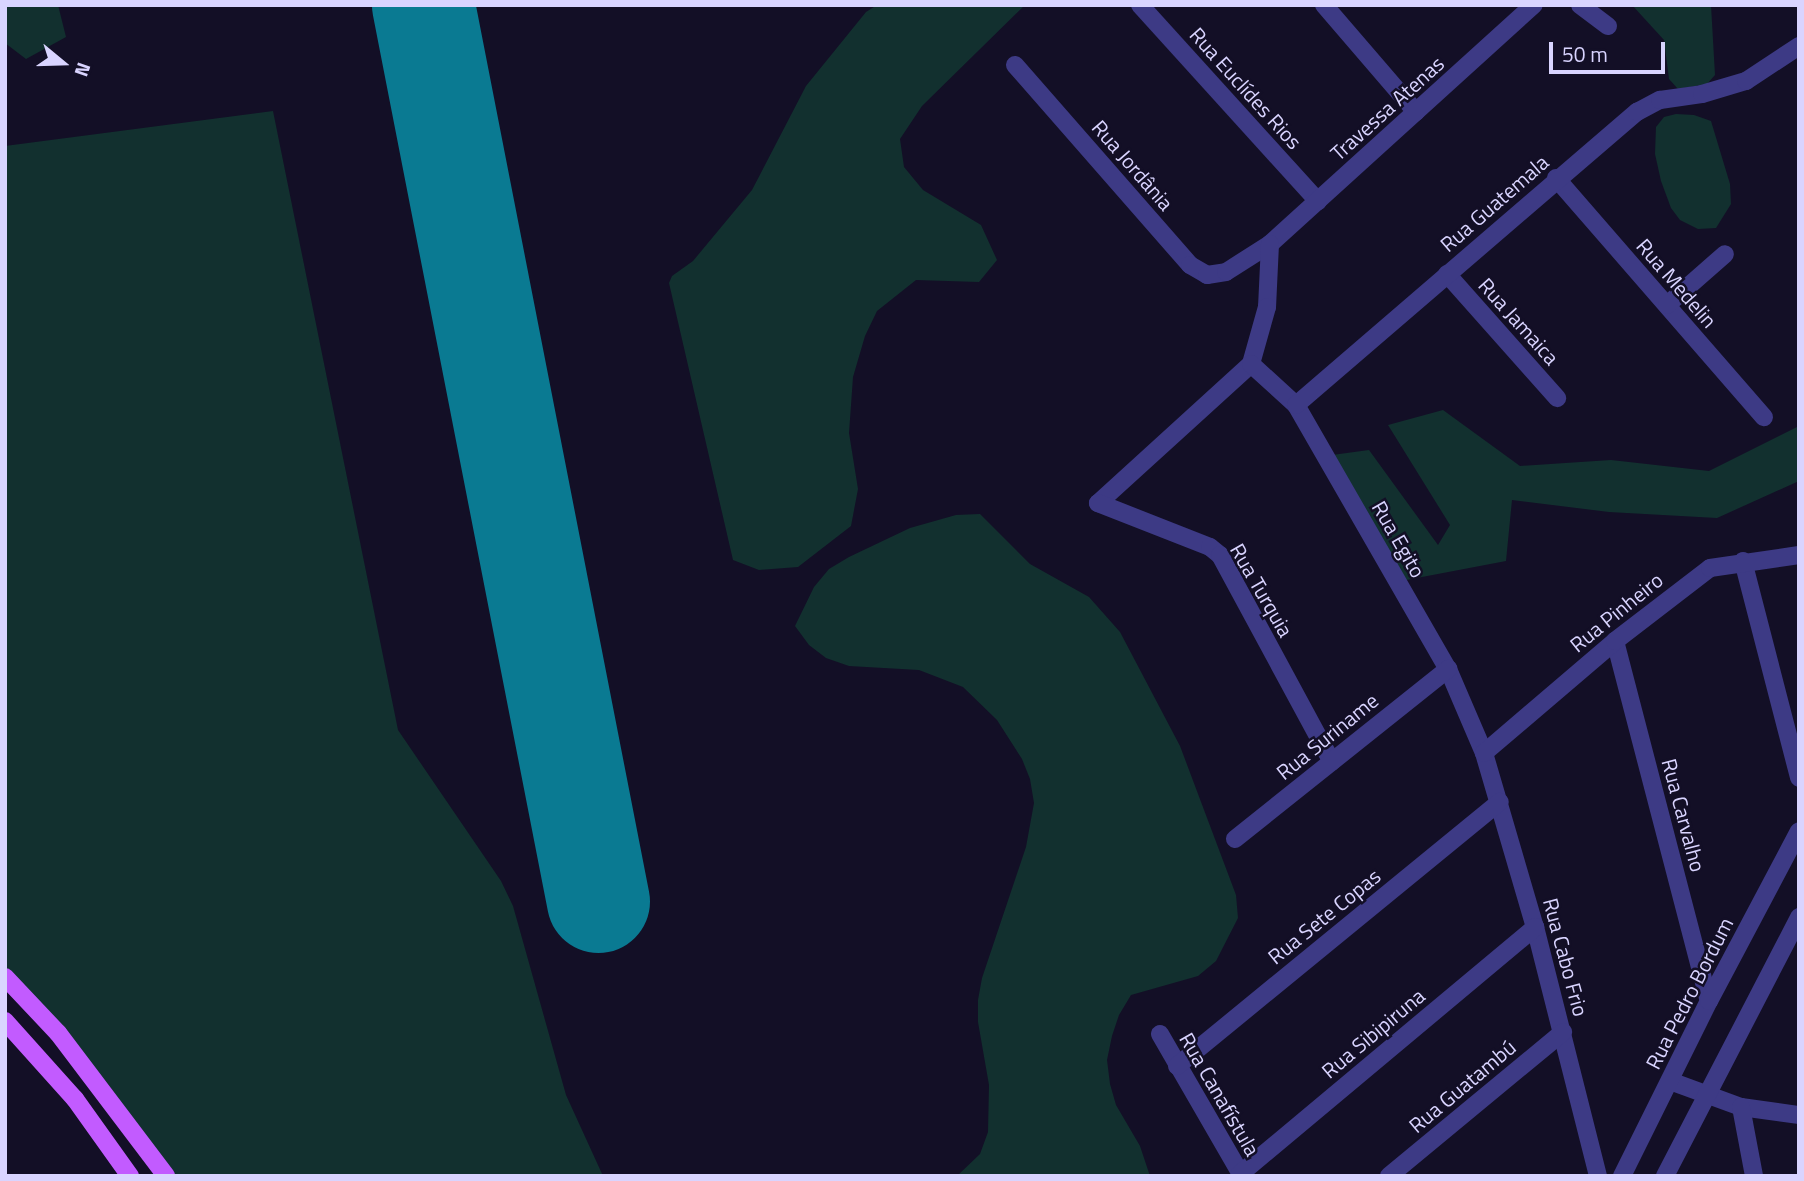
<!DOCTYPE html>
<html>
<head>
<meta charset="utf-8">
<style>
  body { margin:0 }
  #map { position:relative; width:1804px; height:1181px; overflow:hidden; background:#130f26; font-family:"Titillium Web",sans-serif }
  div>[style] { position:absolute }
  .green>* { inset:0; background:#12302f }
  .runway>* { height:103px; margin:-51.5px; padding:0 51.5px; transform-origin:51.5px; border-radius:51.5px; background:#0a7a92 }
  .minor>* { height:18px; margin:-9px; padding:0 9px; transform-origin:9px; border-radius:9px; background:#3d3a85 }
  .major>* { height:18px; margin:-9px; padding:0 9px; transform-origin:9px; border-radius:9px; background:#c25bff }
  span { translate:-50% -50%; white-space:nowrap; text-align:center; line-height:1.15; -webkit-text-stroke:5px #130f26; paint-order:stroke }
  .street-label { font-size:21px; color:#d9d4ff }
  .frame { position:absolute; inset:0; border:7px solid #d9d4ff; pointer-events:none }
  .north { position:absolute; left:28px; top:28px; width:70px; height:70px; -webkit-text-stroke:5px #130f26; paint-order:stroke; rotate:109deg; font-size:19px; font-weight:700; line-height:28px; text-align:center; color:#d9d4ff }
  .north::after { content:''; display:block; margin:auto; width:24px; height:32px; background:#d9d4ff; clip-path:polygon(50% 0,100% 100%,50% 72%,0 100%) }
  .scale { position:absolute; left:1549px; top:42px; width:116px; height:32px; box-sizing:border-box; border:4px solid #d9d4ff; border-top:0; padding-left:9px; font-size:21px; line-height:24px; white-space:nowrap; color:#d9d4ff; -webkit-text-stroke:5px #130f26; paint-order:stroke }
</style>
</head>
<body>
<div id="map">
  <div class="green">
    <div style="clip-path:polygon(5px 5px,58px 5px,66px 37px,26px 59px,5px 43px)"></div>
    <div style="clip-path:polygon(877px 5px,1025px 5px,922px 106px,900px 139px,904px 167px,923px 190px,981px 225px,997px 260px,979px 282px,916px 280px,877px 311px,865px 336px,853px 377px,849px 433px,858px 489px,851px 526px,798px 567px,759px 570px,733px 560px,669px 283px,672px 276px,693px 261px,752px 190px,806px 86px,866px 12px)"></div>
    <div style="clip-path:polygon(1632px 5px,1711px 5px,1715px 75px,1707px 84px,1678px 89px,1669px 79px,1664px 40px)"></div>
    <div style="clip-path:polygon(273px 111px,398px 730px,501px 881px,513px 906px,566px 1095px,603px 1176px,174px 1176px,108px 1084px,5px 966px,5px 146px)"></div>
    <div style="clip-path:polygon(1676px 114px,1694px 115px,1711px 121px,1730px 184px,1731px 204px,1716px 228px,1698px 229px,1680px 220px,1671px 208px,1661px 181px,1655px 154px,1656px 127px,1664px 117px)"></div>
    <div style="clip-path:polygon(1443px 410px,1520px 466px,1611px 460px,1709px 471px,1799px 426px,1799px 481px,1717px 518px,1609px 512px,1512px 500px,1506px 561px,1401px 581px,1332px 455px,1369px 450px,1438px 545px,1450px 525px,1388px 425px)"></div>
    <div style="clip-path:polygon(980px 514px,1030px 564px,1089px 597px,1120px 632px,1180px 746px,1236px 895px,1238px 918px,1216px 961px,1198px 976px,1131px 995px,1119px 1015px,1112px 1036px,1107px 1060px,1110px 1084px,1116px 1105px,1140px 1146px,1150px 1176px,957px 1176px,980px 1154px,988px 1132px,989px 1085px,978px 1022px,978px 1000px,982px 978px,1026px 847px,1034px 803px,1030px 779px,1022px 759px,997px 720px,963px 687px,919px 670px,849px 666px,826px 658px,809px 645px,795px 626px,814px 587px,829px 569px,849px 557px,910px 528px,956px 515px)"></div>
  </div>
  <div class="runway">
    <div style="left:423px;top:5px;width:913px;rotate:78.95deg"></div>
  </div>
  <div class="minor">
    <div style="left:1140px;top:5px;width:265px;rotate:47.8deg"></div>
    <div style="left:1324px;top:5px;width:141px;rotate:49.3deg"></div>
    <div style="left:1580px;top:5px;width:35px;rotate:37deg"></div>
    <div style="left:1015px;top:65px;width:266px;rotate:48.8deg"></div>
    <div style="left:1190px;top:265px;width:20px;rotate:30deg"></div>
    <div style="left:1207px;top:275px;width:19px;rotate:-9deg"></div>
    <div style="left:1226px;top:272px;width:52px;rotate:-32.5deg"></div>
    <div style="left:1270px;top:244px;width:356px;rotate:-42.2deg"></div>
    <div style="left:1556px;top:178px;width:317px;rotate:49deg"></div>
    <div style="left:1270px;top:244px;width:63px;rotate:92.7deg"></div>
    <div style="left:1267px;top:307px;width:59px;rotate:105.7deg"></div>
    <div style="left:1251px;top:364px;width:207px;rotate:137.7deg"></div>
    <div style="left:1098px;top:503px;width:120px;rotate:21.4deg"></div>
    <div style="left:1210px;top:547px;width:13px;rotate:39deg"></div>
    <div style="left:1220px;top:555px;width:235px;rotate:61.6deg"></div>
    <div style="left:1447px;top:274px;width:166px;rotate:48.4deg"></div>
    <div style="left:1667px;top:305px;width:77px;rotate:-41.3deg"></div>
    <div style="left:1251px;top:364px;width:61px;rotate:42.3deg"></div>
    <div style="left:1296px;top:405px;width:305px;rotate:60.1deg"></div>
    <div style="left:1448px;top:669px;width:91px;rotate:66.8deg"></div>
    <div style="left:1484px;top:753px;width:181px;rotate:73.7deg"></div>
    <div style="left:1535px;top:927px;width:257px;rotate:75.8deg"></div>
    <div style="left:1296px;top:405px;width:450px;rotate:-40.7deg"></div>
    <div style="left:1637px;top:112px;width:26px;rotate:-28deg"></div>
    <div style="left:1660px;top:100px;width:42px;rotate:-8.1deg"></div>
    <div style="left:1702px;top:94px;width:46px;rotate:-16.5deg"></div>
    <div style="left:1746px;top:81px;width:64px;rotate:-33.4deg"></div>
    <div style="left:1743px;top:561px;width:224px;rotate:75.5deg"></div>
    <div style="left:1615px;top:641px;width:372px;rotate:75.4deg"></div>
    <div style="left:1484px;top:753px;width:172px;rotate:-40.5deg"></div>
    <div style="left:1615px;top:641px;width:120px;rotate:-37.5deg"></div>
    <div style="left:1710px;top:568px;width:90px;rotate:-8.3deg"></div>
    <div style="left:1235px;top:839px;width:273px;rotate:-38.6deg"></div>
    <div style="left:1160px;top:1034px;width:164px;rotate:60deg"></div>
    <div style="left:1177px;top:1066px;width:417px;rotate:-39.3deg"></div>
    <div style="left:1670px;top:1081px;width:76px;rotate:20.1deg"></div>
    <div style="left:1741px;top:1107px;width:59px;rotate:7.9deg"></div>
    <div style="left:1741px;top:1107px;width:70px;rotate:79.3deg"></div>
    <div style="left:1240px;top:1174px;width:385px;rotate:-39.9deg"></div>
    <div style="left:1389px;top:1176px;width:226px;rotate:-39.6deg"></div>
    <div style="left:1622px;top:1176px;width:195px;rotate:-63.6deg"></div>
    <div style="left:1709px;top:1001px;width:192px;rotate:-62.1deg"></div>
    <div style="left:1665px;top:1176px;width:292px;rotate:-62.6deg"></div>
  </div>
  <div class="major">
    <div style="left:5px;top:977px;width:77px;rotate:46.6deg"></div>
    <div style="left:58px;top:1033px;width:179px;rotate:52.9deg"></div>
    <div style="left:5px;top:1021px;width:105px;rotate:48.1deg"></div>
    <div style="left:75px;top:1099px;width:95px;rotate:54.5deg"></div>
  </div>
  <div class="street-label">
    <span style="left:1246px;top:88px;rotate:48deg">Rua Euclídes Rios</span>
    <span style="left:1387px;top:108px;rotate:-42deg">Travessa Atenas</span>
    <span style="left:1133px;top:165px;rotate:49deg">Rua Jordânia</span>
    <span style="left:1494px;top:203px;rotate:-41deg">Rua Guatemala</span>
    <span style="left:1677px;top:283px;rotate:49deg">Rua Medelin</span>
    <span style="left:1519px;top:321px;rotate:48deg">Rua Jamaica</span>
    <span style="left:1399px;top:539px;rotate:60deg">Rua Egito</span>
    <span style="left:1262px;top:590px;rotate:60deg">Rua Turquia</span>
    <span style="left:1616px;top:612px;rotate:-39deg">Rua Pinheiro</span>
    <span style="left:1327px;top:736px;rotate:-39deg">Rua Suriname</span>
    <span style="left:1684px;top:815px;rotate:75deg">Rua Carvalho</span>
    <span style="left:1324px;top:916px;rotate:-39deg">Rua Sete Copas</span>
    <span style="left:1566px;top:957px;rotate:75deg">Rua Cabo Frio</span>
    <span style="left:1689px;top:993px;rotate:-63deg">Rua Pedro Bordum</span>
    <span style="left:1373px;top:1033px;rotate:-40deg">Rua Sibipiruna</span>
    <span style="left:1462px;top:1086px;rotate:-40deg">Rua Guatambú</span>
    <span style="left:1220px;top:1094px;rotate:60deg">Rua Canafístula</span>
  </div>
  <div class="frame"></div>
  <div class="north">N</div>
  <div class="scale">50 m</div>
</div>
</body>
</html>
